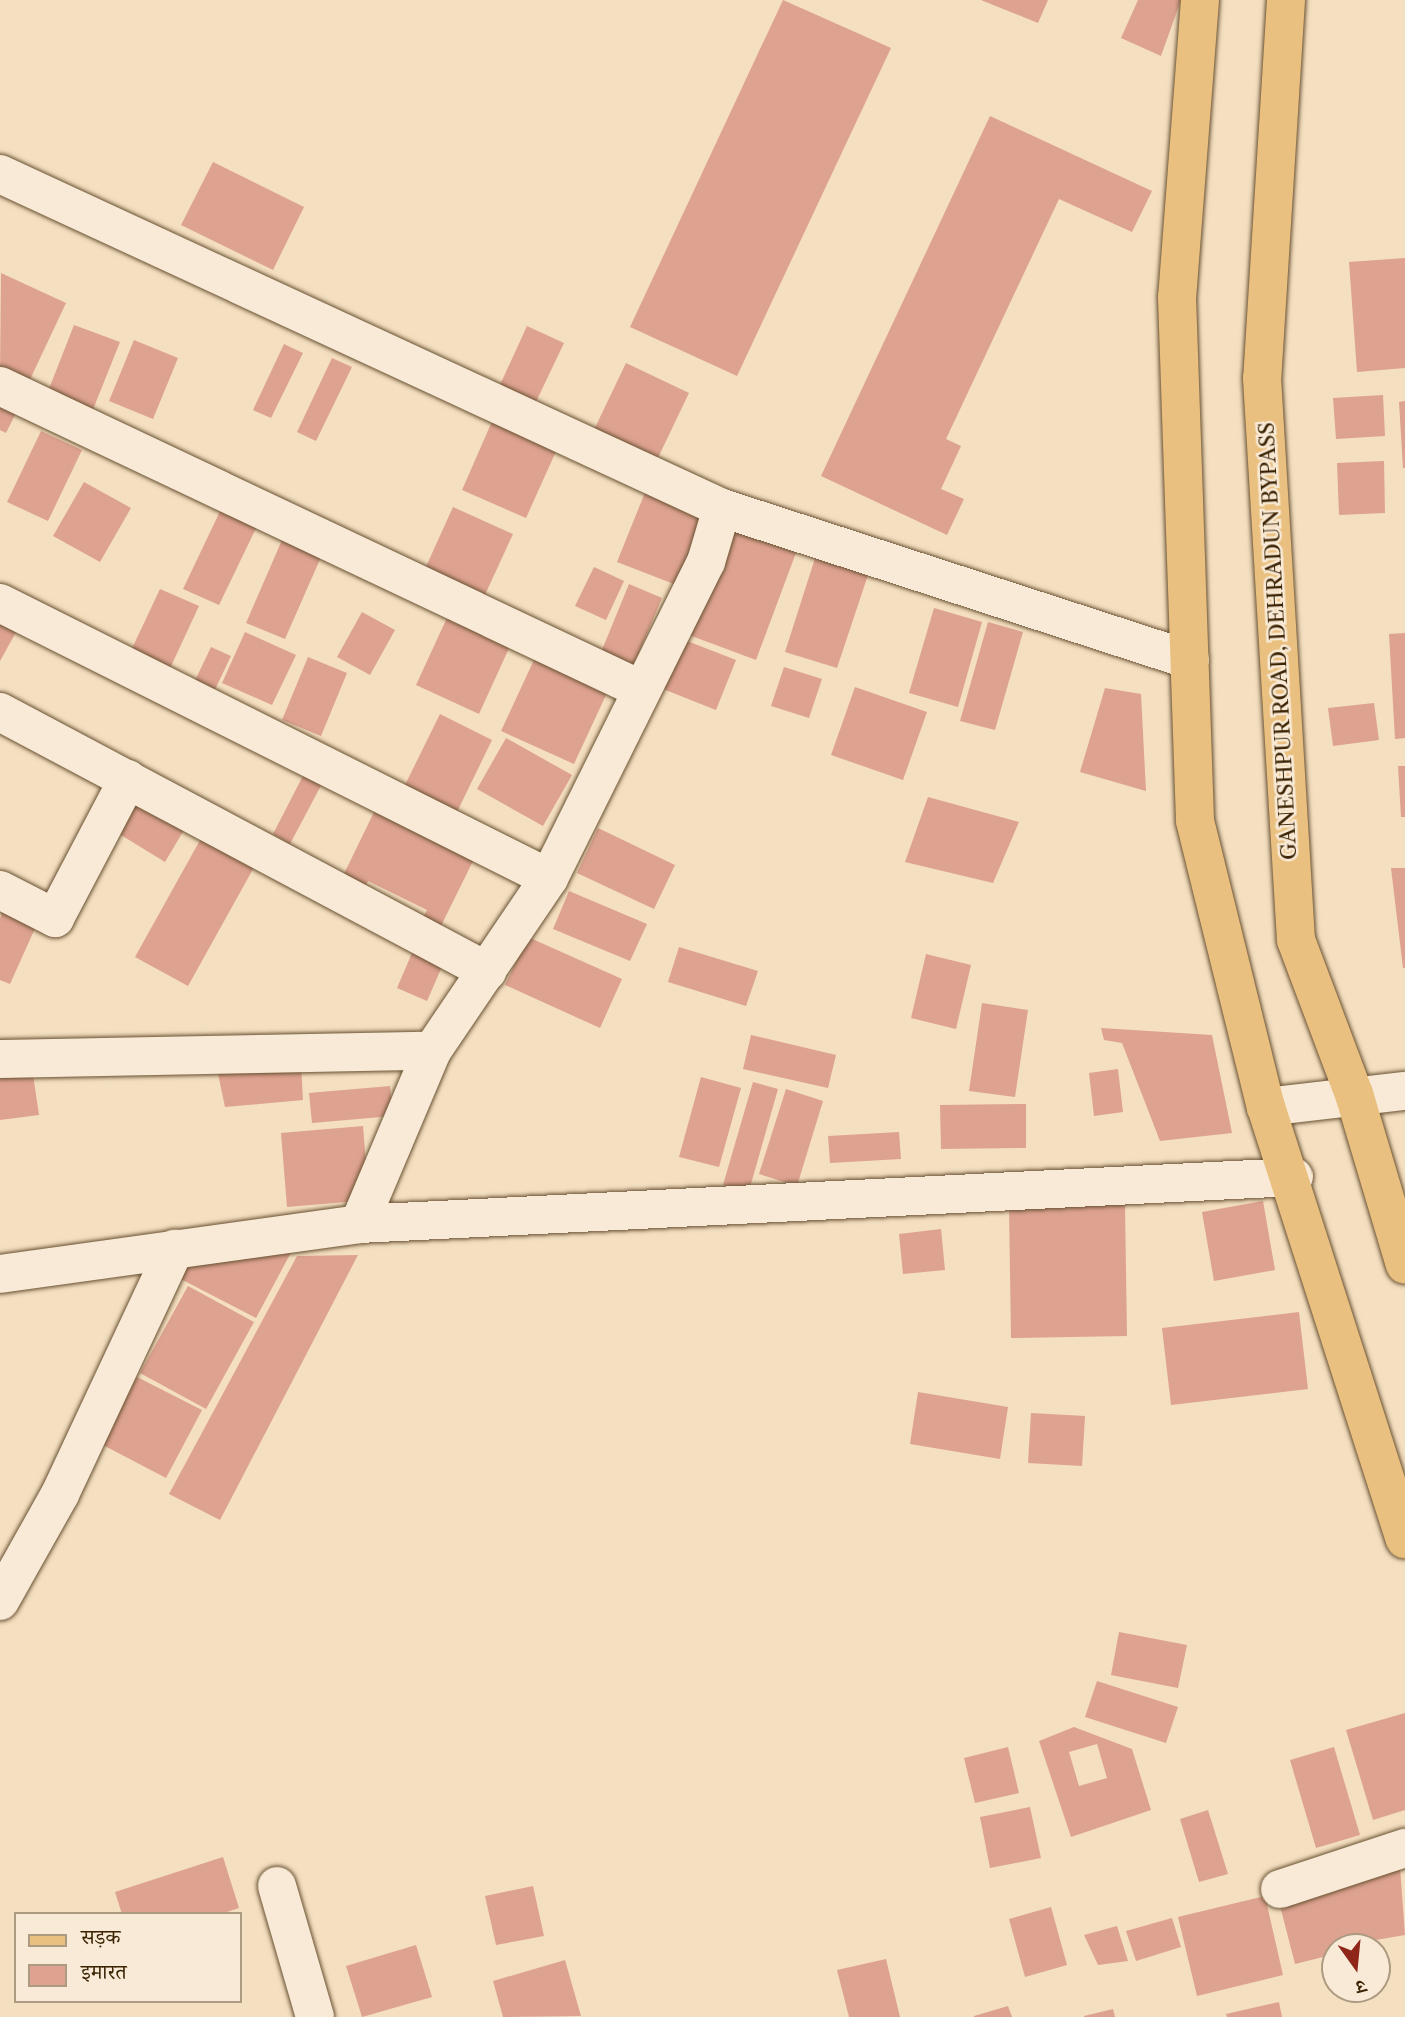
<!DOCTYPE html>
<html>
<head>
<meta charset="utf-8">
<style>
  body { margin:0 }
  #map { position:relative; width:1405px; height:2017px; overflow:hidden; background:#f4dfc0; font-family:"Libre Caslon Text","Noto Serif Devanagari",serif }
  div>[style] { position:absolute }
  .building>* { inset:0; background:#dea290 }
  .roads { filter:drop-shadow(0 0 2px #685132) drop-shadow(0 0 2px #685132) }
  .street>* { height:38px; margin:-19px; padding:0 19px; transform-origin:19px; border-radius:19px; background:#f8ead6 }
  .secondary>* { height:38px; margin:-19px; padding:0 19px; transform-origin:19px; border-radius:19px; background:#f8ead6 }
  .primary>* { height:38px; margin:-19px; padding:0 19px; transform-origin:19px; border-radius:19px; background:#eac080 }
  span { translate:-50% -50%; white-space:nowrap; text-align:center; line-height:1.15; -webkit-text-stroke:5px #f8ead6; paint-order:stroke }
  .street-label { font-size:21px; color:#3a2202 }
  .legend { position:absolute; left:14px; top:1912px; width:228px; height:91px; box-sizing:border-box; background:#f8ead6; border:2px solid #ac9a81; margin:0; padding:9px 12px; list-style:none; font-size:21px; color:#3a2202 }
  .legend li { display:flex; align-items:center; gap:14px; height:35px }
  .legend b { width:35px; border:2px solid #ac9a81 }
  .north { position:absolute; left:1321px; top:1933px; width:70px; height:70px; box-sizing:border-box; background:#f8ead6; border:2px solid #ac9a81; border-radius:50%; rotate:165deg; font-size:19px; font-weight:700; line-height:28px; text-align:center; color:#3a2202 }
  .north::after { content:''; display:block; margin:auto; width:24px; height:32px; background:#8f2418; clip-path:polygon(50% 0,100% 100%,50% 72%,0 100%) }
</style>
</head>
<body>
<div id="map">
  <div class="building">
    <div style="clip-path:polygon(783px 0,891px 48px,737px 376px,630px 327px)"></div>
    <div style="clip-path:polygon(981px 0,1048px 0,1038px 23px)"></div>
    <div style="clip-path:polygon(1138px 0,1181px 0,1161px 56px,1121px 38px)"></div>
    <div style="clip-path:polygon(990px 116px,1152px 191px,1132px 232px,1059px 199px,946px 439px,961px 446px,941px 489px,964px 499px,947px 535px,821px 476px)"></div>
    <div style="clip-path:polygon(213px 162px,304px 207px,273px 270px,181px 225px)"></div>
    <div style="clip-path:polygon(1405px 258px,1405px 368px,1357px 372px,1349px 262px)"></div>
    <div style="clip-path:polygon(1px 273px,66px 303px,26px 388px,0 376px)"></div>
    <div style="clip-path:polygon(74px 325px,120px 342px,92px 412px,47px 394px)"></div>
    <div style="clip-path:polygon(527px 326px,564px 343px,535px 404px,499px 387px)"></div>
    <div style="clip-path:polygon(134px 340px,178px 358px,153px 419px,109px 401px)"></div>
    <div style="clip-path:polygon(284px 344px,303px 353px,271px 418px,253px 410px)"></div>
    <div style="clip-path:polygon(332px 358px,352px 367px,316px 441px,297px 432px)"></div>
    <div style="clip-path:polygon(626px 363px,689px 393px,655px 464px,592px 434px)"></div>
    <div style="clip-path:polygon(0 390px,22px 401px,6px 433px,0 430px)"></div>
    <div style="clip-path:polygon(1383px 395px,1385px 436px,1336px 439px,1333px 398px)"></div>
    <div style="clip-path:polygon(1405px 401px,1405px 468px,1403px 468px,1399px 402px)"></div>
    <div style="clip-path:polygon(497px 410px,562px 438px,526px 518px,462px 490px)"></div>
    <div style="clip-path:polygon(41px 431px,82px 450px,48px 521px,7px 502px)"></div>
    <div style="clip-path:polygon(1384px 461px,1385px 513px,1339px 515px,1337px 463px)"></div>
    <div style="clip-path:polygon(84px 482px,131px 508px,100px 562px,53px 536px)"></div>
    <div style="clip-path:polygon(646px 490px,707px 515px,679px 586px,617px 562px)"></div>
    <div style="clip-path:polygon(223px 505px,259px 522px,219px 605px,183px 589px)"></div>
    <div style="clip-path:polygon(453px 507px,513px 534px,478px 610px,419px 582px)"></div>
    <div style="clip-path:polygon(731px 526px,797px 550px,756px 660px,689px 635px)"></div>
    <div style="clip-path:polygon(282px 540px,321px 557px,285px 639px,246px 623px)"></div>
    <div style="clip-path:polygon(817px 552px,870px 569px,837px 668px,785px 652px)"></div>
    <div style="clip-path:polygon(594px 567px,624px 581px,606px 620px,575px 606px)"></div>
    <div style="clip-path:polygon(629px 584px,662px 598px,629px 676px,597px 662px)"></div>
    <div style="clip-path:polygon(160px 589px,199px 606px,166px 677px,127px 659px)"></div>
    <div style="clip-path:polygon(452px 607px,515px 635px,479px 714px,416px 685px)"></div>
    <div style="clip-path:polygon(934px 608px,982px 622px,958px 707px,909px 693px)"></div>
    <div style="clip-path:polygon(362px 612px,395px 630px,370px 675px,337px 657px)"></div>
    <div style="clip-path:polygon(0 614px,20px 625px,0 661px)"></div>
    <div style="clip-path:polygon(988px 622px,1023px 632px,995px 730px,960px 721px)"></div>
    <div style="clip-path:polygon(245px 632px,296px 655px,272px 705px,222px 683px)"></div>
    <div style="clip-path:polygon(1405px 633px,1405px 738px,1395px 739px,1389px 634px)"></div>
    <div style="clip-path:polygon(682px 639px,736px 660px,716px 710px,663px 689px)"></div>
    <div style="clip-path:polygon(211px 647px,231px 656px,211px 698px,191px 689px)"></div>
    <div style="clip-path:polygon(539px 649px,612px 682px,574px 764px,501px 731px)"></div>
    <div style="clip-path:polygon(308px 657px,347px 673px,321px 736px,282px 720px)"></div>
    <div style="clip-path:polygon(784px 667px,822px 679px,809px 718px,771px 706px)"></div>
    <div style="clip-path:polygon(855px 687px,927px 712px,903px 780px,831px 755px)"></div>
    <div style="clip-path:polygon(1105px 688px,1141px 694px,1146px 791px,1080px 772px)"></div>
    <div style="clip-path:polygon(1374px 703px,1379px 740px,1333px 746px,1328px 708px)"></div>
    <div style="clip-path:polygon(440px 714px,492px 740px,457px 812px,404px 787px)"></div>
    <div style="clip-path:polygon(506px 738px,572px 775px,543px 826px,477px 789px)"></div>
    <div style="clip-path:polygon(1398px 766px,1405px 766px,1405px 817px,1401px 817px)"></div>
    <div style="clip-path:polygon(307px 768px,325px 778px,290px 844px,273px 834px)"></div>
    <div style="clip-path:polygon(125px 787px,187px 825px,165px 862px,103px 824px)"></div>
    <div style="clip-path:polygon(928px 797px,1019px 822px,993px 883px,905px 862px)"></div>
    <div style="clip-path:polygon(376px 808px,475px 857px,439px 930px,421px 921px,427px 910px,368px 881px,361px 895px,339px 884px)"></div>
    <div style="clip-path:polygon(598px 828px,675px 865px,654px 909px,577px 873px)"></div>
    <div style="clip-path:polygon(204px 833px,257px 862px,188px 986px,135px 957px)"></div>
    <div style="clip-path:polygon(1391px 868px,1405px 868px,1405px 968px,1403px 968px)"></div>
    <div style="clip-path:polygon(569px 891px,647px 924px,630px 961px,553px 929px)"></div>
    <div style="clip-path:polygon(8px 900px,41px 915px,10px 984px,0 980px,0 918px)"></div>
    <div style="clip-path:polygon(421px 932px,451px 946px,427px 1001px,397px 988px)"></div>
    <div style="clip-path:polygon(528px 937px,622px 979px,600px 1028px,505px 985px)"></div>
    <div style="clip-path:polygon(679px 947px,758px 971px,746px 1006px,668px 982px)"></div>
    <div style="clip-path:polygon(926px 954px,971px 965px,956px 1029px,911px 1018px)"></div>
    <div style="clip-path:polygon(982px 1003px,1028px 1010px,1015px 1097px,969px 1091px)"></div>
    <div style="clip-path:polygon(1101px 1028px,1212px 1035px,1232px 1133px,1160px 1141px,1122px 1043px,1104px 1040px)"></div>
    <div style="clip-path:polygon(751px 1035px,836px 1055px,828px 1088px,743px 1069px)"></div>
    <div style="clip-path:polygon(31px 1061px,39px 1115px,0 1120px,0 1065px)"></div>
    <div style="clip-path:polygon(301px 1064px,303px 1100px,225px 1107px,217px 1069px)"></div>
    <div style="clip-path:polygon(1118px 1069px,1123px 1112px,1094px 1116px,1089px 1073px)"></div>
    <div style="clip-path:polygon(701px 1077px,741px 1088px,719px 1167px,679px 1157px)"></div>
    <div style="clip-path:polygon(753px 1082px,778px 1089px,749px 1191px,723px 1185px)"></div>
    <div style="clip-path:polygon(390px 1086px,393px 1116px,312px 1123px,309px 1093px)"></div>
    <div style="clip-path:polygon(786px 1089px,823px 1101px,797px 1186px,759px 1174px)"></div>
    <div style="clip-path:polygon(1026px 1104px,1026px 1148px,941px 1149px,940px 1105px)"></div>
    <div style="clip-path:polygon(363px 1126px,369px 1200px,287px 1207px,281px 1133px)"></div>
    <div style="clip-path:polygon(899px 1132px,901px 1159px,830px 1163px,828px 1136px)"></div>
    <div style="clip-path:polygon(1263px 1201px,1275px 1270px,1214px 1281px,1202px 1212px)"></div>
    <div style="clip-path:polygon(1125px 1205px,1127px 1336px,1011px 1338px,1009px 1207px)"></div>
    <div style="clip-path:polygon(941px 1229px,945px 1270px,903px 1274px,899px 1234px)"></div>
    <div style="clip-path:polygon(295px 1245px,256px 1318px,173px 1275px,180px 1255px)"></div>
    <div style="clip-path:polygon(358px 1255px,220px 1520px,169px 1494px,297px 1256px)"></div>
    <div style="clip-path:polygon(188px 1286px,254px 1322px,206px 1409px,140px 1373px)"></div>
    <div style="clip-path:polygon(1299px 1312px,1308px 1389px,1171px 1405px,1162px 1328px)"></div>
    <div style="clip-path:polygon(137px 1377px,202px 1410px,166px 1478px,101px 1444px)"></div>
    <div style="clip-path:polygon(918px 1392px,1008px 1407px,1000px 1459px,910px 1444px)"></div>
    <div style="clip-path:polygon(1031px 1413px,1085px 1416px,1082px 1466px,1028px 1463px)"></div>
    <div style="clip-path:polygon(1119px 1632px,1187px 1645px,1178px 1688px,1111px 1675px)"></div>
    <div style="clip-path:polygon(1097px 1681px,1178px 1707px,1166px 1743px,1085px 1717px)"></div>
    <div style="clip-path:polygon(1405px 1713px,1405px 1810px,1373px 1820px,1346px 1730px)"></div>
    <div style="clip-path:polygon(evenodd,1074px 1727px,1132px 1749px,1151px 1810px,1071px 1837px,1039px 1741px,1074px 1727px,1097px 1744px,1107px 1778px,1079px 1786px,1069px 1752px,1097px 1744px)"></div>
    <div style="clip-path:polygon(1008px 1747px,1019px 1793px,975px 1803px,964px 1758px)"></div>
    <div style="clip-path:polygon(1334px 1747px,1360px 1835px,1316px 1848px,1290px 1760px)"></div>
    <div style="clip-path:polygon(1030px 1807px,1041px 1858px,990px 1868px,980px 1817px)"></div>
    <div style="clip-path:polygon(1208px 1810px,1228px 1874px,1199px 1882px,1180px 1819px)"></div>
    <div style="clip-path:polygon(223px 1857px,239px 1908px,221px 1914px,122px 1914px,115px 1892px)"></div>
    <div style="clip-path:polygon(1400px 1867px,1405px 1935px,1335px 1947px,1335px 1954px,1295px 1964px,1278px 1898px)"></div>
    <div style="clip-path:polygon(533px 1886px,544px 1936px,496px 1945px,485px 1896px)"></div>
    <div style="clip-path:polygon(1265px 1896px,1283px 1975px,1197px 1996px,1178px 1917px)"></div>
    <div style="clip-path:polygon(1051px 1907px,1067px 1965px,1025px 1977px,1009px 1919px)"></div>
    <div style="clip-path:polygon(1172px 1918px,1181px 1947px,1136px 1961px,1126px 1931px)"></div>
    <div style="clip-path:polygon(1117px 1926px,1128px 1961px,1098px 1965px,1084px 1935px)"></div>
    <div style="clip-path:polygon(416px 1945px,432px 1997px,362px 2017px,346px 1966px)"></div>
    <div style="clip-path:polygon(886px 1959px,900px 2017px,849px 2017px,837px 1970px)"></div>
    <div style="clip-path:polygon(565px 1960px,581px 2016px,503px 2017px,493px 1981px)"></div>
    <div style="clip-path:polygon(1279px 2002px,1282px 2017px,1227px 2017px,1226px 2014px)"></div>
    <div style="clip-path:polygon(1008px 2006px,1012px 2017px,974px 2017px,974px 2016px)"></div>
    <div style="clip-path:polygon(1113px 2009px,1115px 2017px,1084px 2017px,1084px 2016px)"></div>
  </div>
  <div class="roads">
    <div class="street">
      <div style="left:0;top:174px;width:796px;rotate:24.83deg"></div>
      <div style="left:722px;top:508px;width:492px;rotate:18deg"></div>
      <div style="left:0;top:386px;width:708px;rotate:25.33deg"></div>
      <div style="left:0;top:603px;width:614px;rotate:26.61deg"></div>
      <div style="left:0;top:712px;width:552px;rotate:28.01deg"></div>
      <div style="left:0;top:890px;width:62px;rotate:27deg"></div>
      <div style="left:55px;top:918px;width:157px;rotate:-62.3deg"></div>
      <div style="left:0;top:1059px;width:432px;rotate:-1.1deg"></div>
      <div style="left:432px;top:1051px;width:209px;rotate:-55.9deg"></div>
      <div style="left:549px;top:878px;width:353px;rotate:-63.6deg"></div>
      <div style="left:706px;top:562px;width:56px;rotate:-73.5deg"></div>
      <div style="left:1266px;top:1107px;width:140px;rotate:-6.6deg"></div>
      <div style="left:359px;top:1224px;width:188px;rotate:-67.1deg"></div>
      <div style="left:0;top:1601px;width:123px;rotate:-60.7deg"></div>
      <div style="left:60px;top:1494px;width:271px;rotate:-64.9deg"></div>
      <div style="left:277px;top:1886px;width:136px;rotate:73.8deg"></div>
      <div style="left:1280px;top:1889px;width:132px;rotate:-18.2deg"></div>
    </div>
    <div class="secondary">
      <div style="left:0;top:1274px;width:362px;rotate:-7.9deg"></div>
      <div style="left:359px;top:1224px;width:936px;rotate:-2.88deg"></div>
    </div>
    <div class="primary">
      <div style="left:1200px;top:0;width:298px;rotate:94.4deg"></div>
      <div style="left:1177px;top:297px;width:524px;rotate:88.03deg"></div>
      <div style="left:1195px;top:821px;width:295px;rotate:76.1deg"></div>
      <div style="left:1266px;top:1107px;width:454px;rotate:72.2deg"></div>
      <div style="left:1286px;top:0;width:379px;rotate:93.6deg"></div>
      <div style="left:1262px;top:378px;width:563px;rotate:86.54deg"></div>
      <div style="left:1296px;top:940px;width:165px;rotate:69.4deg"></div>
      <div style="left:1354px;top:1094px;width:178px;rotate:73.4deg"></div>
    </div>
  </div>
  <div class="street-label">
    <span style="left:1278px;top:641px;rotate:-93deg">GANESHPUR ROAD, DEHRADUN BYPASS</span>
  </div>
  <ul class="legend">
  <li><b style="height:9px;background:#eac080"></b>सड़क</li>
  <li><b style="height:19px;background:#dea290"></b>इमारत</li>
  </ul>
  <div class="north">उ</div>
</div>
</body>
</html>
